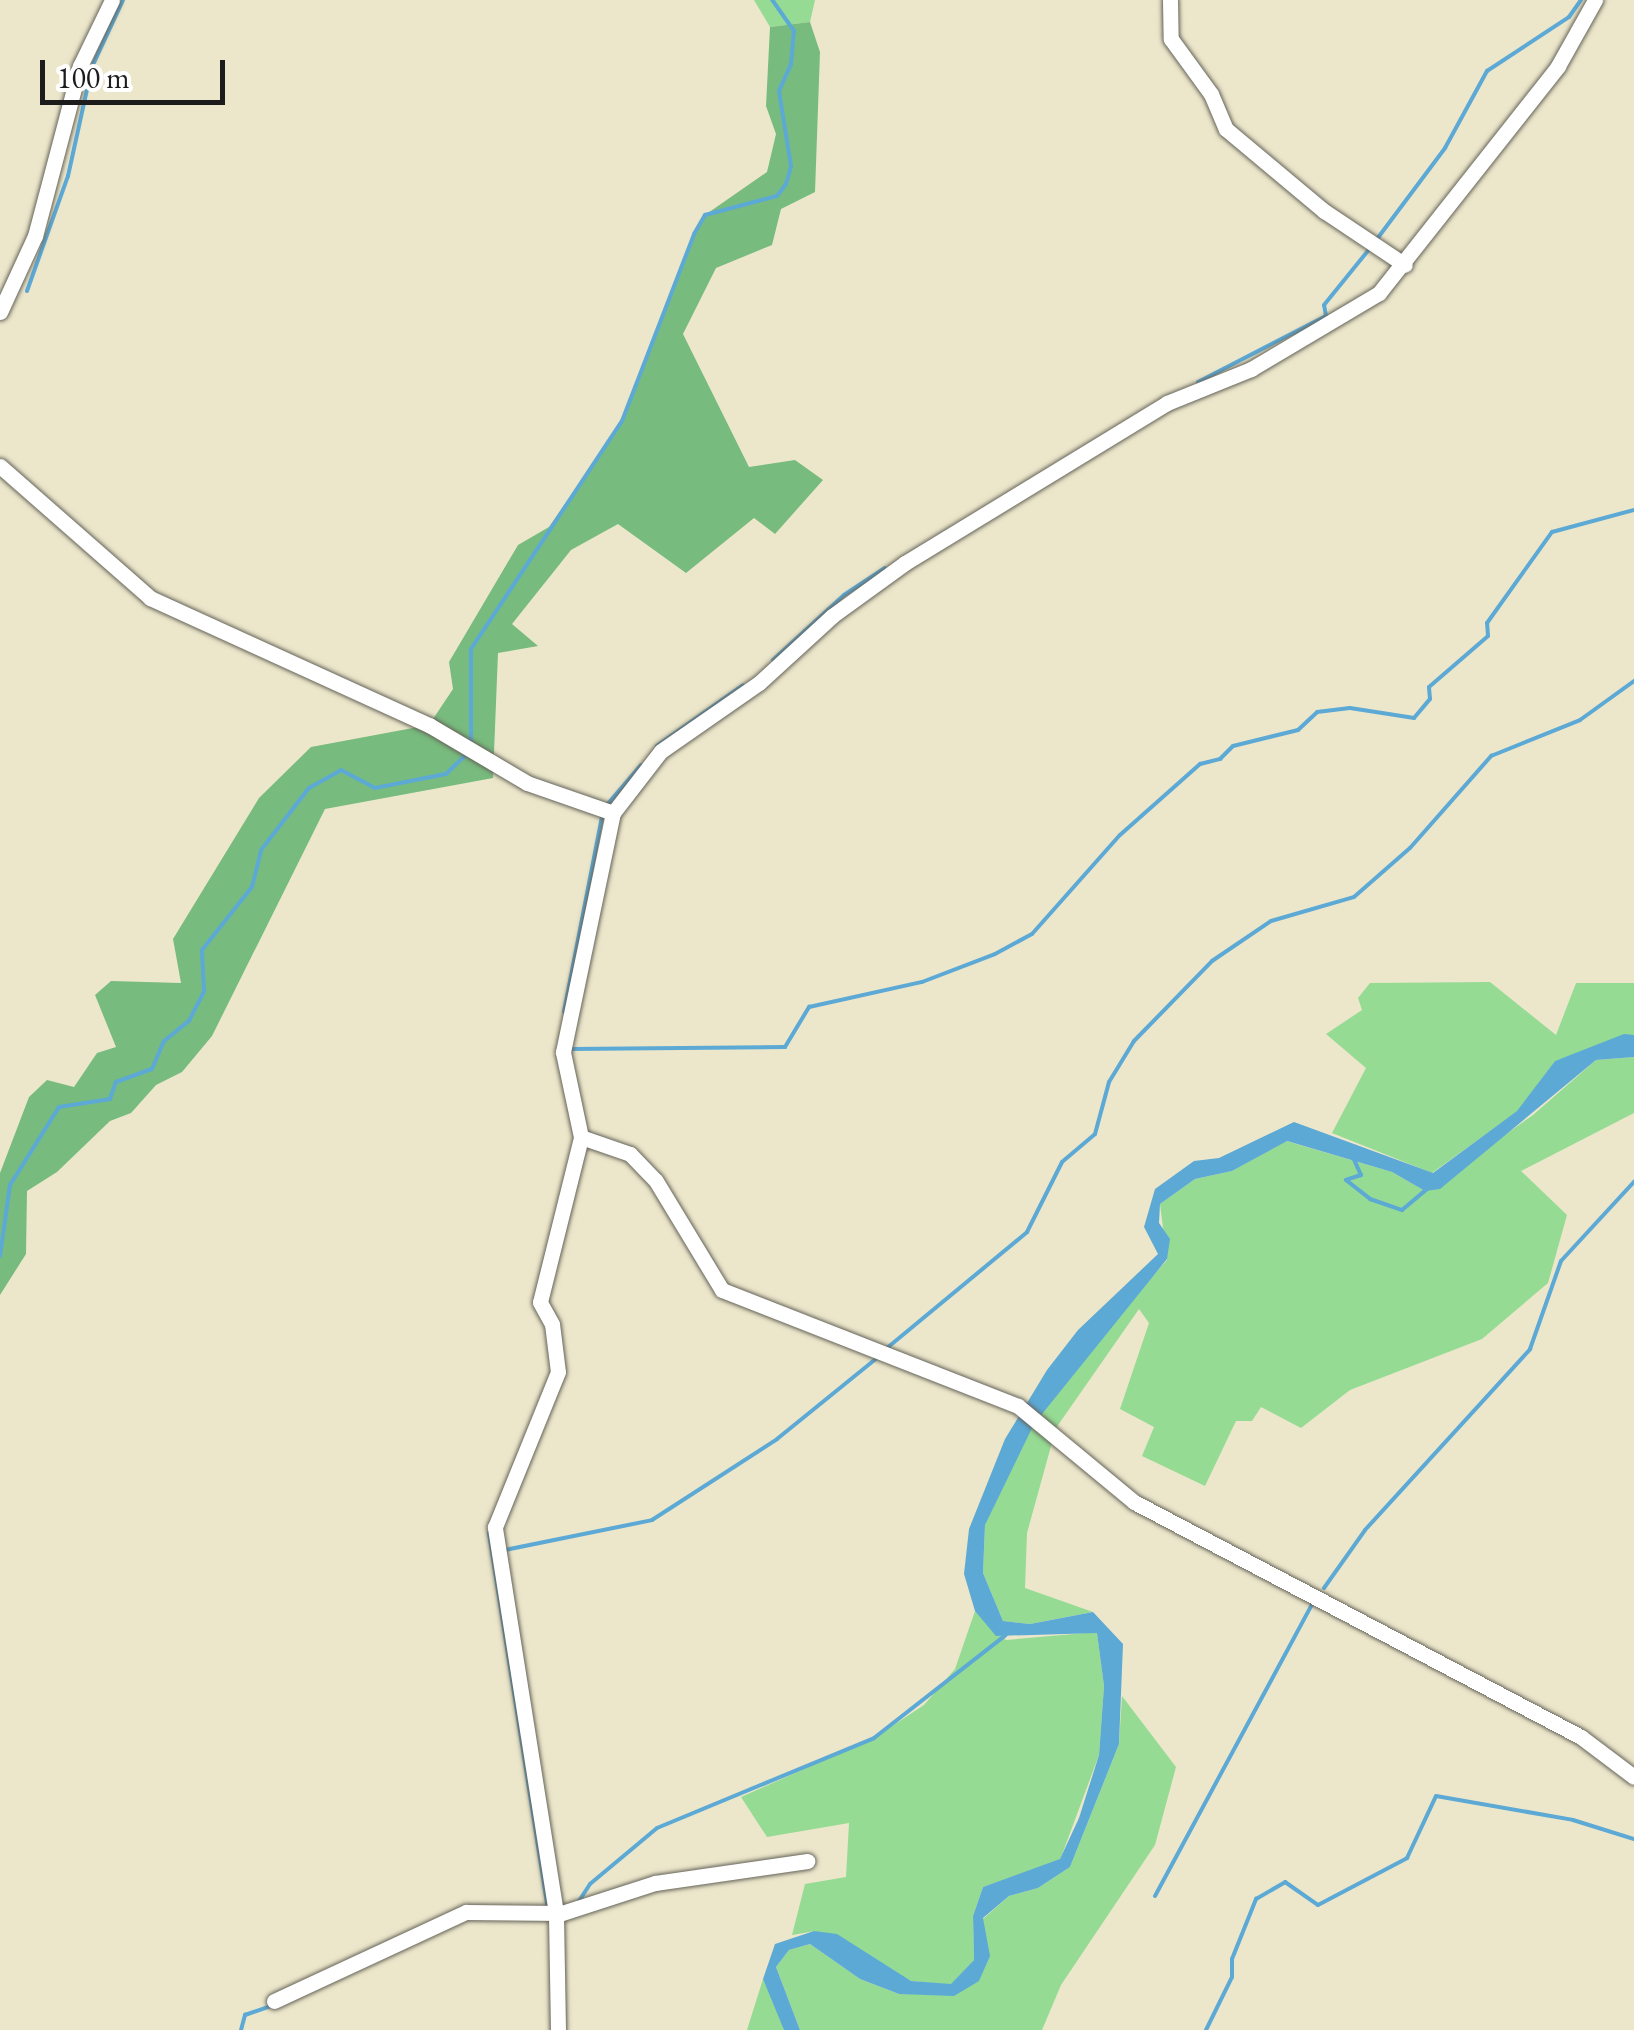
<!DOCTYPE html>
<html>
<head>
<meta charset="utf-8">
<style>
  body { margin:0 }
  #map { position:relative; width:1634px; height:2030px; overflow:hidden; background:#ece7cb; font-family:"EB Garamond",serif }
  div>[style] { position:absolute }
  .green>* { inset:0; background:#95db94 }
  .forest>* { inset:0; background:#78bb7e }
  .water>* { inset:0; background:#5ca9d5 }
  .stream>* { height:4px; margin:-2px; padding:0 2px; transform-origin:2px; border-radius:2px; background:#5ca9d5 }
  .roads { filter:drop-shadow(0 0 2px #656359) drop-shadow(0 0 2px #656359) }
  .minor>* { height:15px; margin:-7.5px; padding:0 7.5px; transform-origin:7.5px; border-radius:7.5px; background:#fff }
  span { translate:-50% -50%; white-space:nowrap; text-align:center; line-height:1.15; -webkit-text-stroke:9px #fff; paint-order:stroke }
  .scale { position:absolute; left:40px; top:60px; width:185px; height:45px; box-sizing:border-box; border:5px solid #1c1c1c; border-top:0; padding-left:12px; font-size:30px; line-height:35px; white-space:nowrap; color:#1c1c1c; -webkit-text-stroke:8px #fff; paint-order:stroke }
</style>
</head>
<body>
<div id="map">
  <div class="green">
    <div style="clip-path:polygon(754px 0,815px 0,810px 22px,770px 27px)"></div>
    <div style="clip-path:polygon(1490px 982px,1556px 1035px,1576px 983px,1634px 983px,1634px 1035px,1555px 1061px,1518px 1111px,1432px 1173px,1332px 1133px,1366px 1068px,1326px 1034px,1362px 1010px,1358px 998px,1370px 983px)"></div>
    <div style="clip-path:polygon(1634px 1057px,1634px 1113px,1521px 1171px,1567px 1215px,1548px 1283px,1482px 1339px,1350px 1390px,1301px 1428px,1261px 1407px,1252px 1421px,1236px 1421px,1205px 1486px,1142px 1456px,1154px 1427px,1120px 1409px,1149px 1323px,1139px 1309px,1056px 1428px,1027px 1533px,1025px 1588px,1093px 1612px,1030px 1624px,1003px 1621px,983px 1573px,985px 1525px,995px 1494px,1034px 1424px,1093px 1344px,1167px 1260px,1160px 1204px,1195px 1179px,1232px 1171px,1286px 1141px,1392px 1172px,1425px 1191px,1533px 1115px,1596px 1060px)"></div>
    <div style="clip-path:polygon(975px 1611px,1006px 1640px,1097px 1632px,1104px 1686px,1099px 1755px,1060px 1860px,983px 1887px,973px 1916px,974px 1960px,951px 1985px,911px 1981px,815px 1931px,792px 1935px,805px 1884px,846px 1877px,849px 1823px,767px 1837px,741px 1797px,874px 1738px,924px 1705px,955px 1669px)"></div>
    <div style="clip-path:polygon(1122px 1696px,1176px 1767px,1155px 1845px,1061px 1985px,1042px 2030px,800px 2030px,776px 1967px,789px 1950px,810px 1944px,860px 1979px,899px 1994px,979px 1981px,983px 1919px,1009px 1896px,1038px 1888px,1070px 1867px,1119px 1744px)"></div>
    <div style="clip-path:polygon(763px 1979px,781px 2016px,784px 2030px,747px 2030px)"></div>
  </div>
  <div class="forest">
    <div style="clip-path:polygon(810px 22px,820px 52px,815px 192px,781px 209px,772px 245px,716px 268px,683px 334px,749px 467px,795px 460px,823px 480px,775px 534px,754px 518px,686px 573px,618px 524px,571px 550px,512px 624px,538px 646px,498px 653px,493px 778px,325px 809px,212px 1036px,182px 1072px,156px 1085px,131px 1113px,110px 1121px,57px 1172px,27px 1191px,26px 1254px,0 1295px,0 1173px,29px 1097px,47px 1080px,74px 1087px,97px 1053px,116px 1047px,95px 995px,111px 981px,181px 983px,173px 939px,259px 798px,311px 747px,429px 725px,453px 689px,449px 662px,518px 545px,549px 527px,622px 421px,694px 234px,705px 215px,767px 172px,776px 134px,766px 106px,770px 27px)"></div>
  </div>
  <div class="water">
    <div style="clip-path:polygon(1624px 1034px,1634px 1035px,1634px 1057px,1596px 1060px,1440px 1189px,1425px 1191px,1392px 1172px,1287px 1141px,1232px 1171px,1195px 1179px,1160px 1204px,1159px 1223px,1170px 1239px,1167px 1259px,1034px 1424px,985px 1525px,983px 1573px,1003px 1621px,1030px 1624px,1093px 1612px,1123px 1644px,1119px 1744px,1070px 1867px,1038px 1888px,1009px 1896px,983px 1918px,990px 1956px,979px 1981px,954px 1996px,899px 1994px,860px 1979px,810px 1944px,789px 1950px,776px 1967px,800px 2030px,784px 2030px,763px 1979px,775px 1944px,814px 1931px,837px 1934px,911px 1981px,951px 1984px,974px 1960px,973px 1916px,983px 1887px,1060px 1859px,1079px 1818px,1099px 1755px,1104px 1686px,1097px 1633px,996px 1636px,975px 1611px,964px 1574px,969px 1529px,1005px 1439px,1047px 1370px,1078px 1330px,1158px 1254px,1144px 1227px,1155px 1189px,1194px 1161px,1219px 1158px,1294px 1122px,1433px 1173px,1517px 1111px,1555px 1061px)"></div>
  </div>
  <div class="stream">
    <div style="left:1377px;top:239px;width:114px;rotate:-53.2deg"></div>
    <div style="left:1445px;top:148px;width:88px;rotate:-61.4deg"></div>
    <div style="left:1487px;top:71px;width:98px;rotate:-33.4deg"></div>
    <div style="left:1569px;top:17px;width:21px;rotate:-55deg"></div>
    <div style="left:27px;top:291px;width:122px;rotate:-70.4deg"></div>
    <div style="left:68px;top:176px;width:112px;rotate:-77.6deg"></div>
    <div style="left:92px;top:67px;width:74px;rotate:-65.2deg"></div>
    <div style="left:1198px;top:382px;width:144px;rotate:-27.3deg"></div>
    <div style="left:1326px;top:316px;width:11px;rotate:-100deg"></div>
    <div style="left:1324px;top:305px;width:75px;rotate:-51deg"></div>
    <div style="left:773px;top:660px;width:96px;rotate:-42.5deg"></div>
    <div style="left:844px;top:595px;width:49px;rotate:-33.4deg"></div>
    <div style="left:471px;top:746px;width:97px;rotate:-90deg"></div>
    <div style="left:471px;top:649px;width:273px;rotate:-56.5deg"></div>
    <div style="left:622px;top:421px;width:200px;rotate:-68.9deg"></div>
    <div style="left:694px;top:234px;width:22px;rotate:-60deg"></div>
    <div style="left:705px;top:215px;width:74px;rotate:-14.8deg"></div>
    <div style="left:777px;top:196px;width:15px;rotate:-53deg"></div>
    <div style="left:786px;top:184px;width:19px;rotate:-74deg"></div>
    <div style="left:791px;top:166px;width:76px;rotate:-99.1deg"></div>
    <div style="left:779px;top:91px;width:30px;rotate:-66deg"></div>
    <div style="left:791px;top:64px;width:33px;rotate:-85deg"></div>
    <div style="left:794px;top:31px;width:38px;rotate:-125deg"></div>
    <div style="left:657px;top:746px;width:105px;rotate:-35.3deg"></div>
    <div style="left:605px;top:807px;width:55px;rotate:-49.4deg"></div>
    <div style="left:564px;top:1012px;width:200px;rotate:-79deg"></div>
    <div style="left:570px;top:1049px;width:215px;rotate:-0.5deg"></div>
    <div style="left:785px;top:1047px;width:47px;rotate:-59deg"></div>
    <div style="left:809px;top:1007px;width:116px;rotate:-12.5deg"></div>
    <div style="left:922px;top:982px;width:78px;rotate:-21deg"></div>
    <div style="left:995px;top:954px;width:42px;rotate:-28.4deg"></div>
    <div style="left:1032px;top:934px;width:132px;rotate:-48.4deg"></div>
    <div style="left:1120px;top:835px;width:107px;rotate:-41.6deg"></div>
    <div style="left:1200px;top:764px;width:21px;rotate:-14deg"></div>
    <div style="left:1220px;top:759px;width:18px;rotate:-45deg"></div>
    <div style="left:1233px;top:746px;width:67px;rotate:-13.8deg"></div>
    <div style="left:1298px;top:730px;width:26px;rotate:-43deg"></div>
    <div style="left:1317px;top:712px;width:33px;rotate:-7deg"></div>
    <div style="left:1350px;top:708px;width:65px;rotate:8.9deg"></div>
    <div style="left:1414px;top:718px;width:25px;rotate:-50deg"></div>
    <div style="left:1430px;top:699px;width:12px;rotate:-95deg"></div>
    <div style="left:1429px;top:687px;width:78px;rotate:-40.8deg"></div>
    <div style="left:1488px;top:636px;width:13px;rotate:-94deg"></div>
    <div style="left:1487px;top:623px;width:112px;rotate:-54.5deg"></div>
    <div style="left:1552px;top:532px;width:85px;rotate:-15deg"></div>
    <div style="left:1352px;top:1155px;width:22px;rotate:66deg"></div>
    <div style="left:1361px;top:1175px;width:16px;rotate:162deg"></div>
    <div style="left:1346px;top:1180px;width:31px;rotate:38deg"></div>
    <div style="left:1370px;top:1199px;width:34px;rotate:19deg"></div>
    <div style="left:1402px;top:1210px;width:34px;rotate:-40deg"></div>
    <div style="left:0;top:1256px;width:72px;rotate:-82deg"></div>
    <div style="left:10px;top:1185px;width:92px;rotate:-57.9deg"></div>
    <div style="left:59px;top:1107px;width:52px;rotate:-8.9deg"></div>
    <div style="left:110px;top:1099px;width:18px;rotate:-71deg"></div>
    <div style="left:116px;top:1082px;width:38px;rotate:-20deg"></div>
    <div style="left:152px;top:1069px;width:30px;rotate:-67deg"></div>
    <div style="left:164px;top:1041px;width:32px;rotate:-39deg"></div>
    <div style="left:189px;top:1021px;width:34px;rotate:-63deg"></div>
    <div style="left:204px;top:991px;width:41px;rotate:-92.8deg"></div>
    <div style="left:202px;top:950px;width:80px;rotate:-51.6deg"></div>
    <div style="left:252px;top:887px;width:38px;rotate:-76deg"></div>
    <div style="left:261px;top:850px;width:78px;rotate:-52.3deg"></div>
    <div style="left:309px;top:788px;width:37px;rotate:-29deg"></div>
    <div style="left:341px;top:770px;width:38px;rotate:28deg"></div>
    <div style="left:375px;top:788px;width:72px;rotate:-11.2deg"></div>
    <div style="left:446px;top:774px;width:29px;rotate:-44deg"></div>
    <div style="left:887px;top:1348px;width:182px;rotate:-39.6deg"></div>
    <div style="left:1027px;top:1232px;width:78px;rotate:-63.4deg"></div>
    <div style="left:1062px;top:1162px;width:43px;rotate:-40.3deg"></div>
    <div style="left:1095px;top:1134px;width:54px;rotate:-74.9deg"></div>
    <div style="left:1109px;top:1082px;width:48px;rotate:-58.6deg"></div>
    <div style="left:1134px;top:1041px;width:112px;rotate:-45.7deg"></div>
    <div style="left:1212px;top:961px;width:71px;rotate:-34.1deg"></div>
    <div style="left:1271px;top:921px;width:86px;rotate:-16.1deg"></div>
    <div style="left:1354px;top:897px;width:74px;rotate:-41.2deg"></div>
    <div style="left:1410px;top:848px;width:123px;rotate:-48.6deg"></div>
    <div style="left:1491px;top:756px;width:96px;rotate:-22deg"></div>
    <div style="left:1580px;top:720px;width:67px;rotate:-35.8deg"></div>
    <div style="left:489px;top:1533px;width:376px;rotate:81.1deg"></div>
    <div style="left:505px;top:1550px;width:150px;rotate:-11.5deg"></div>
    <div style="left:652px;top:1520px;width:149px;rotate:-32.9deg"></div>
    <div style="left:777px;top:1439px;width:129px;rotate:-39deg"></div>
    <div style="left:1324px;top:1588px;width:71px;rotate:-54.7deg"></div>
    <div style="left:1365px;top:1530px;width:245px;rotate:-47.6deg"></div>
    <div style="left:1530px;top:1349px;width:93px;rotate:-70.6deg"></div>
    <div style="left:1561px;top:1261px;width:108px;rotate:-47.3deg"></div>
    <div style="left:1155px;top:1896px;width:334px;rotate:-61.7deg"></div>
    <div style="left:579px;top:1901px;width:20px;rotate:-57deg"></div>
    <div style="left:590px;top:1884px;width:87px;rotate:-39.9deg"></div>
    <div style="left:657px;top:1828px;width:235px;rotate:-22.5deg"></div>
    <div style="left:874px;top:1738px;width:167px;rotate:-38deg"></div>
    <div style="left:241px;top:2030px;width:16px;rotate:-75deg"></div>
    <div style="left:245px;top:2015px;width:31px;rotate:-19deg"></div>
    <div style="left:1206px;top:2030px;width:59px;rotate:-63.9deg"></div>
    <div style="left:1232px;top:1977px;width:18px;rotate:-90deg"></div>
    <div style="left:1232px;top:1959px;width:65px;rotate:-68.2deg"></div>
    <div style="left:1256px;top:1899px;width:34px;rotate:-30deg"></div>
    <div style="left:1285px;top:1882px;width:40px;rotate:34.9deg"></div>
    <div style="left:1318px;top:1905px;width:101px;rotate:-27.8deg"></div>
    <div style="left:1407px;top:1858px;width:68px;rotate:-64.9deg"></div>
    <div style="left:1436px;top:1796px;width:139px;rotate:9.9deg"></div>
    <div style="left:1573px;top:1820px;width:64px;rotate:17.3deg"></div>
  </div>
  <div class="roads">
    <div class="minor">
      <div style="left:1170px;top:0;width:39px;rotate:89deg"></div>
      <div style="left:1171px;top:39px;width:68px;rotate:54deg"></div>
      <div style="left:1211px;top:94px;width:38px;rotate:67deg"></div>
      <div style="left:1226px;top:129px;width:128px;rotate:39.9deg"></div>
      <div style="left:1324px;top:211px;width:97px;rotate:33.7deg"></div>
      <div style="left:0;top:312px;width:84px;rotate:-65.3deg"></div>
      <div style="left:35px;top:236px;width:176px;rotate:-75.2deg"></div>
      <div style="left:80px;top:66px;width:73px;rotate:-64.1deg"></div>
      <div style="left:0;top:466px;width:200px;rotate:41.3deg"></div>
      <div style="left:150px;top:598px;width:307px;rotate:24.5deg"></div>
      <div style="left:429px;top:725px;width:114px;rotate:30.6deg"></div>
      <div style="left:527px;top:783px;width:91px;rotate:19.2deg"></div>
      <div style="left:581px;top:1137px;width:52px;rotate:19.1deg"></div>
      <div style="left:630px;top:1154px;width:37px;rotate:46deg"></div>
      <div style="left:656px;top:1181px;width:127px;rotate:58.8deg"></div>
      <div style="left:722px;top:1290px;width:318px;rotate:21.4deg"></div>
      <div style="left:1018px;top:1406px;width:151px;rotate:39.6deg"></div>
      <div style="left:1134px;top:1502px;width:505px;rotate:27.73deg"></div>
      <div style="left:1581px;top:1737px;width:66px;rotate:37deg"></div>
      <div style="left:274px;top:2001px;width:212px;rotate:-24.9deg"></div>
      <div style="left:466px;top:1912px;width:96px;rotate:0.6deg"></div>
      <div style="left:562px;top:1913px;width:98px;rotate:-17.9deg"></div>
      <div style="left:655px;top:1883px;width:154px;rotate:-8.2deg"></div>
      <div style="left:558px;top:2030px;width:117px;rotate:-91deg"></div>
      <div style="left:556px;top:1913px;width:391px;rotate:-99deg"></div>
      <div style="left:495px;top:1527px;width:167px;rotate:-67.9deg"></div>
      <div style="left:558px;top:1372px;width:48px;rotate:-97.1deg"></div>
      <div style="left:552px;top:1324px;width:25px;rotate:-119deg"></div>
      <div style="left:540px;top:1302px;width:170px;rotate:-76deg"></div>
      <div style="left:581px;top:1137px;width:87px;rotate:-102deg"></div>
      <div style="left:563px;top:1052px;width:244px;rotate:-78.2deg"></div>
      <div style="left:613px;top:813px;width:78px;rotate:-52.3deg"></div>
      <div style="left:661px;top:751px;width:119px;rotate:-34.8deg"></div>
      <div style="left:759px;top:683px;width:99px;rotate:-42.5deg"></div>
      <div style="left:832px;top:616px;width:90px;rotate:-36deg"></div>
      <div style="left:905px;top:563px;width:307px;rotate:-31.4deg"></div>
      <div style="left:1167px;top:403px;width:91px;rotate:-22deg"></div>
      <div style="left:1251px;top:369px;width:149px;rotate:-30.7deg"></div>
      <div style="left:1379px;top:293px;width:289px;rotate:-51.7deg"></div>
      <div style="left:1558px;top:66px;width:76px;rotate:-60.7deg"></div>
    </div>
  </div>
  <div class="scale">100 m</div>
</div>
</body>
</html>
